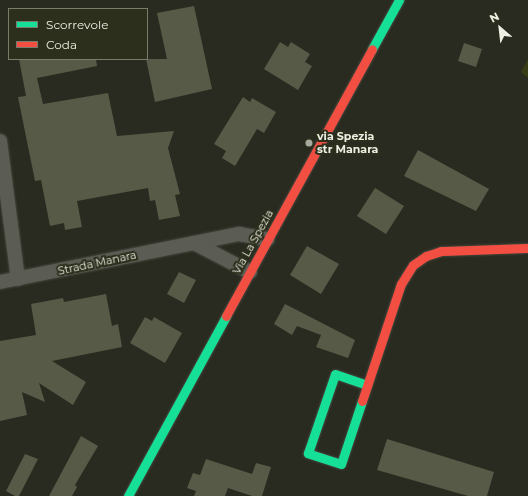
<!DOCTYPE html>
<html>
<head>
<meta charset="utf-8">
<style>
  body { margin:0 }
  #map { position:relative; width:528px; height:496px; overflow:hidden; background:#292b20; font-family:Montserrat,sans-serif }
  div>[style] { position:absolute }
  .green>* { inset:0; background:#393d16 }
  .building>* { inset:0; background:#575a46 }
  .roads { filter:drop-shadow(0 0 1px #46473e) drop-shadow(0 0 1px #46473e) }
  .street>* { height:14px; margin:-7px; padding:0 7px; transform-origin:7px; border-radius:7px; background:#5b5d55 }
  .fast>* { height:9px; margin:-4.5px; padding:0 4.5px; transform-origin:4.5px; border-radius:4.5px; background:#16e098 }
  .jam>* { height:9px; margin:-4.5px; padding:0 4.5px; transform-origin:4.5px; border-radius:4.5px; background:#f24e42 }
  .dots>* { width:11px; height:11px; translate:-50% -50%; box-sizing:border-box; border:2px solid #2c2f1c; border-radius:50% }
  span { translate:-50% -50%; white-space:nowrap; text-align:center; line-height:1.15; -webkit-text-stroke:4px #2c2f1c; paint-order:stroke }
  .poi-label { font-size:11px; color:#edefe3; font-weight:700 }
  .left { translate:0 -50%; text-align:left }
  .street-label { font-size:11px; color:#edefe3 }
  .legend { position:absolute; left:8px; top:8px; width:140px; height:52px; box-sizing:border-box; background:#2c2f1c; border:1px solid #797c6c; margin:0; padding:5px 7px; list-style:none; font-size:12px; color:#edefe3 }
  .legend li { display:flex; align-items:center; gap:8px; height:20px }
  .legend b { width:20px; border:1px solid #797c6c }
  .north { position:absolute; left:480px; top:8px; width:40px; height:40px; -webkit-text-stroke:3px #2c2f1c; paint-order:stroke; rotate:332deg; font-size:11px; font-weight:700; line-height:16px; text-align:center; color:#edefe3 }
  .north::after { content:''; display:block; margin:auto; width:14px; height:18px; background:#edefe3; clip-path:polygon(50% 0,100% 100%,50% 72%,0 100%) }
</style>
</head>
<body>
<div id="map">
  <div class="green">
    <div style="clip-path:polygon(528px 59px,528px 78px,521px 72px)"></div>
  </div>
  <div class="building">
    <div style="clip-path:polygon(194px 6px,212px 89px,155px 102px,146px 59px,167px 59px,157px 13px)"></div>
    <div style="clip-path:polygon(280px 42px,288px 47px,291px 42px,310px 54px,305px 62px,312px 66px,298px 90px,264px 69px)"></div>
    <div style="clip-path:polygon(464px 43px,482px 49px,476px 67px,458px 61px)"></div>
    <div style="clip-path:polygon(19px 59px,96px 59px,97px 66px,37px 78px,43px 104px,108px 93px,117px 136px,174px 131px,168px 148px,180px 194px,175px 195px,180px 216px,159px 220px,155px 200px,150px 201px,148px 188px,77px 201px,82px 227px,65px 230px,64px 223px,50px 226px,41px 180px,35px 181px,18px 97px,26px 96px)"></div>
    <div style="clip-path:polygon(243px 97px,250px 102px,252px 98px,276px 112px,264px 133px,257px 129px,235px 166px,222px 158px,226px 151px,214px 144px)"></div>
    <div style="clip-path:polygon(418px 150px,489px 189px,476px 211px,404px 176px)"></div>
    <div style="clip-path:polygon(375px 188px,404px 206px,386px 234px,357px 216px)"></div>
    <div style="clip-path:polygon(307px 246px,339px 264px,321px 294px,290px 275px)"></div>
    <div style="clip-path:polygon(179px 272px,196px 280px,184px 303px,167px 294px)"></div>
    <div style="clip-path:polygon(106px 294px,112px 326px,118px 324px,122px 347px,52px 361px,86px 382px,73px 405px,39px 383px,45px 402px,22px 392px,27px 415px,0 421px,0 341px,36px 335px,31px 304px,63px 298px,64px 302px)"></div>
    <div style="clip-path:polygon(285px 304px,355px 340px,348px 358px,316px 347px,321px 335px,297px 326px,292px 335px,274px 324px)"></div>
    <div style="clip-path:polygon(145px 317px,152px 321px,154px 317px,182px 333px,165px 363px,130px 343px)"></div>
    <div style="clip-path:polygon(81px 436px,98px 446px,75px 485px,77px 487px,72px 496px,49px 496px)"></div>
    <div style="clip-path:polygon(387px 439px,494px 472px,487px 496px,468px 496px,377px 470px)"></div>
    <div style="clip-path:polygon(25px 454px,38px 459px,19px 496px,15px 496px,6px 491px)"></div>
    <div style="clip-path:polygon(206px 459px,252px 474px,256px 463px,271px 467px,262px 496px,252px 496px,228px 488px,225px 496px,194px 496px,196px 491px,187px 488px,193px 473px,200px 475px)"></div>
  </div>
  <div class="roads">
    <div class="street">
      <div style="left:0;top:141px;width:139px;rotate:82.6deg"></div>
      <div style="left:194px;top:243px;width:63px;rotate:27.4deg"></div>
      <div style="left:0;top:282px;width:244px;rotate:-11.4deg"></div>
      <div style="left:239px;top:234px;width:29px;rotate:10deg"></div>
    </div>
    <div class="fast">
      <div style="left:372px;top:49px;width:56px;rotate:-61.1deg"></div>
      <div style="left:362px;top:401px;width:66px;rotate:108.4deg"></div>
      <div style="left:341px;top:464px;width:35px;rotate:-162deg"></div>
      <div style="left:308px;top:453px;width:83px;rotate:-71.1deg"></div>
      <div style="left:335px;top:374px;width:34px;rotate:19deg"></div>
      <div style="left:128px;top:496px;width:205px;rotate:-61.4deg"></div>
    </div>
    <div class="jam">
      <div style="left:226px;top:316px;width:304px;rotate:-61.3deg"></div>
      <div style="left:362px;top:401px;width:123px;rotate:-71.6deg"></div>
      <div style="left:401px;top:284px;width:22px;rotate:-58deg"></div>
      <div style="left:413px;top:265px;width:16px;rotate:-35deg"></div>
      <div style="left:426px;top:256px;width:16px;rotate:-18deg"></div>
      <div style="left:441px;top:251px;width:87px;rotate:-2deg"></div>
    </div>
  </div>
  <div class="dots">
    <div style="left:309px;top:143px;background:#a8aa9f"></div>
  </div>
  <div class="poi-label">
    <span class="left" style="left:317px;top:143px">via Spezia<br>str Manara</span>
  </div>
  <div class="street-label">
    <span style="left:253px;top:242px;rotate:-61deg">Via La Spezia</span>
    <span style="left:97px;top:263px;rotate:-12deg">Strada Manara</span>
  </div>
  <ul class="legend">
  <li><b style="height:5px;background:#16e098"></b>Scorrevole</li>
  <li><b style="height:5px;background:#f24e42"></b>Coda</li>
  </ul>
  <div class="north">N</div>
</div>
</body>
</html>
